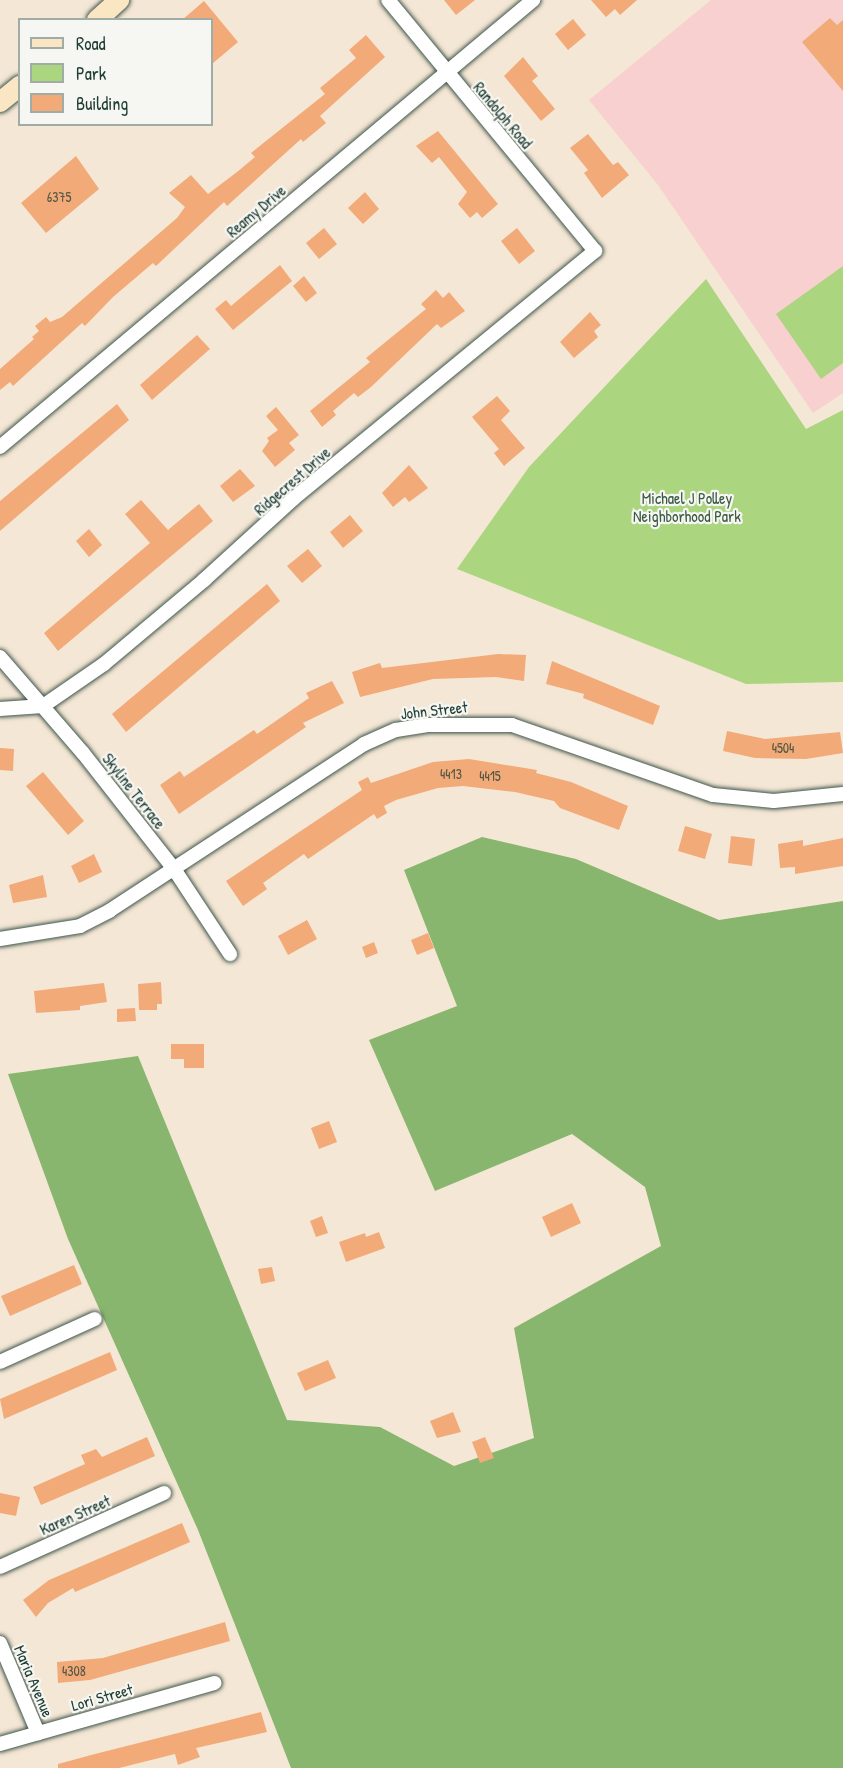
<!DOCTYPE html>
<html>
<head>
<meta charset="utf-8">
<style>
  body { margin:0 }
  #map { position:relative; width:843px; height:1768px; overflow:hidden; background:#f5e7d5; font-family:"Patrick Hand",sans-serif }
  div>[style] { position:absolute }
  .built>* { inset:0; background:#f7d0cf }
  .green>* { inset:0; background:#acd580 }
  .forest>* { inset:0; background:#89b66e }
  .building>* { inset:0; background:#f2aa78 }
  .roads { filter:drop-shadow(0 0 2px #3f564c) drop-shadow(0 0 2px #3f564c) }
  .street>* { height:14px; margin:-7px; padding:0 7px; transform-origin:7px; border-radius:7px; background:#fff }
  .secondary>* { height:20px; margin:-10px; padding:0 10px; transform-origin:10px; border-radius:10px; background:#fbe6c3 }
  span { translate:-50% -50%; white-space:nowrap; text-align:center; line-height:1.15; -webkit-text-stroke:4.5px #f6f6f2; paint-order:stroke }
  .number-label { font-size:14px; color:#545845 }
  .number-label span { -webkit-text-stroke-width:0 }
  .street-label { font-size:16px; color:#1f3d34 }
  .park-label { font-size:16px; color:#3b5b43 }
  .legend { position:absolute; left:18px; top:18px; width:195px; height:108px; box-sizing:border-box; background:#f6f6f2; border:2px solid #a0aca6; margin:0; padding:8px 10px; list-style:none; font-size:18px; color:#1f3d34 }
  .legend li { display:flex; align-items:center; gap:12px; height:30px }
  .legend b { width:30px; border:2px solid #a0aca6 }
</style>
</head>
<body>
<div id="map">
  <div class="built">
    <div style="clip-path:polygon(711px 0,843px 0,843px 393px,813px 413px,658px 185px,589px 100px)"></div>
  </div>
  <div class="green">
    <div style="clip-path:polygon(843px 266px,843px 363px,821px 379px,776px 314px)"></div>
    <div style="clip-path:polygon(706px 279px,806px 429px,843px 410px,843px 682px,746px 684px,457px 569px,529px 467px)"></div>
  </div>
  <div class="forest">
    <div style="clip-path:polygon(482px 837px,576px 859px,719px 920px,843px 901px,843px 1768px,291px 1768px,198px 1530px,68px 1239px,8px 1074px,138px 1056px,287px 1420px,380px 1427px,454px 1466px,534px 1438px,514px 1328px,661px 1246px,645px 1187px,572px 1134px,435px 1191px,369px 1040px,457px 1006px,404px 870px)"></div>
  </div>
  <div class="building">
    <div style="clip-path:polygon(444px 0,475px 0,456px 15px)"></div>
    <div style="clip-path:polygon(591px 0,637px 0,620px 15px,615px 9px,606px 17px)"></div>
    <div style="clip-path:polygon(204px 1px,238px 42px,212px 64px,212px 20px,182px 20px)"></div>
    <div style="clip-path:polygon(830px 18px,837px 25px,843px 20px,843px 91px,802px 42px)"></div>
    <div style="clip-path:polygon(573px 19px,586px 35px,568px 50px,555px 34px)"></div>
    <div style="clip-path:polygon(366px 35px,385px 57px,320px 116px,326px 123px,303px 142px,301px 139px,227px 206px,224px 202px,156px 266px,153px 263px,113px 297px,85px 326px,82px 323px,13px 386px,10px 382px,0 390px,0 369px,34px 339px,32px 337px,39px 331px,35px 326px,46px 317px,50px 322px,62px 317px,177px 218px,185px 207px,169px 193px,191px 175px,208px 194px,237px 172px,255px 157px,251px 153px,325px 94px,320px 88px,356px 58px,349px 50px)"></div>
    <div style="clip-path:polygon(523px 57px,538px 76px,532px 81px,555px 109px,541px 121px,504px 76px)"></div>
    <div style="clip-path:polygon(438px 131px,498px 204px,482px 218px,477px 212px,470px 218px,458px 204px,467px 192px,439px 157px,432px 163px,416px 146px)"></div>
    <div style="clip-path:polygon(588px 134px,613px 165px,618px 162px,629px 175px,602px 198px,584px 173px,588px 170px,570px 148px)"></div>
    <div style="clip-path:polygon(76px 156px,99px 189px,46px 233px,21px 203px)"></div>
    <div style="clip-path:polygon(365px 192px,379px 209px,363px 224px,348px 208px)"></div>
    <div style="clip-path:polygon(324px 228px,337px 244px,319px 259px,306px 243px)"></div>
    <div style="clip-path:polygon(517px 228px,535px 251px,519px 264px,501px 241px)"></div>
    <div style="clip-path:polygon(280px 265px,292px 281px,233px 330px,215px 309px,226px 300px,231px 306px)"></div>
    <div style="clip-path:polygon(304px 276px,317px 293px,306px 302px,293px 286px)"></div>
    <div style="clip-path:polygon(436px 290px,443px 298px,449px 292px,465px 311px,441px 328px,437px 324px,371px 387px,358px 397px,354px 393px,333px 411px,336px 415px,322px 427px,310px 411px,370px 362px,366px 358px,426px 309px,421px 304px)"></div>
    <div style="clip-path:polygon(590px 312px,601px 325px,594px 331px,598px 337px,574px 358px,560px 342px)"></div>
    <div style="clip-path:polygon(197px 335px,210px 349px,152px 400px,140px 385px)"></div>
    <div style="clip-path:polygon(497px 396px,510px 411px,501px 420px,525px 448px,504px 466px,494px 453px,499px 449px,472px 417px)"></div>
    <div style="clip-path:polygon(117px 404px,129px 420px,0 531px,0 501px)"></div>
    <div style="clip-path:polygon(276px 407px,299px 435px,289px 443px,295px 450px,275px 467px,262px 451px,269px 441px,267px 438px,278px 430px,266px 416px)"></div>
    <div style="clip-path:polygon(409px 465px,428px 488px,409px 502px,405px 497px,393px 507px,382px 493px)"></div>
    <div style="clip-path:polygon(240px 469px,255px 486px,233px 502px,220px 486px)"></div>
    <div style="clip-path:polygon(141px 500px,168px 530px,199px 504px,213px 521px,58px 651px,44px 633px,150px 543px,125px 514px)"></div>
    <div style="clip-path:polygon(350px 515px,363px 531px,343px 548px,330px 532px)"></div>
    <div style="clip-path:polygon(89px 529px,102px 545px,89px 557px,76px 541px)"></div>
    <div style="clip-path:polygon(308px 549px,322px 566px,302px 583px,287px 566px)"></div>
    <div style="clip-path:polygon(267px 584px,280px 601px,126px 732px,112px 714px)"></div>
    <div style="clip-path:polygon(498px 654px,526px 655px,524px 681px,496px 677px,433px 679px,360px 697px,352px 672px,380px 663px,382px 668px)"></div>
    <div style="clip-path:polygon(552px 661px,660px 706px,653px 725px,583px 698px,584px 694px,546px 684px)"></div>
    <div style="clip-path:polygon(332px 681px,344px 703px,303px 723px,306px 727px,179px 814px,160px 785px,180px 771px,184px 777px,254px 730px,257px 734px,309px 698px,306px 693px)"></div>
    <div style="clip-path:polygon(727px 731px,765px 739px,840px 732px,843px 753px,806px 759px,755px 758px,723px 751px)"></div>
    <div style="clip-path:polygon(0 748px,14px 749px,13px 771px,0 770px)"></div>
    <div style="clip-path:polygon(469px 759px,537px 770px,536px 773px,571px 782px,628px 806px,619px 830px,560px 808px,554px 801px,515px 792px,463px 786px,438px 788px,396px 800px,384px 806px,387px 813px,377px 819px,374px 814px,308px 859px,304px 854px,263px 883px,267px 889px,243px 906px,226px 881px,362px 790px,358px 782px,368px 777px,371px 783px,433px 762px)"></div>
    <div style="clip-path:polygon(43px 772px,84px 821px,68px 835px,26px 786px)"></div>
    <div style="clip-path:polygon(685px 826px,712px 834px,705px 859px,678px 851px)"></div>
    <div style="clip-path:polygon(731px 836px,755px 839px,752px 866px,728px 863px)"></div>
    <div style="clip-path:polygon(843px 838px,843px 866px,795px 874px,795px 867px,780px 868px,778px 844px,803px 840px,803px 846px)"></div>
    <div style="clip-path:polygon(94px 854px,102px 872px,79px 883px,71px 866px)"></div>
    <div style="clip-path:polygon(43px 875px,47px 897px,13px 903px,9px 885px)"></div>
    <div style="clip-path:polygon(307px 920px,317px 939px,288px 955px,278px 936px)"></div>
    <div style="clip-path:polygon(428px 933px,434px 948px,417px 955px,411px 940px)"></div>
    <div style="clip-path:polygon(374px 942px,378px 953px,366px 958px,362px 947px)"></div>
    <div style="clip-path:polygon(161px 982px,162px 1004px,157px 1004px,157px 1010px,139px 1010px,138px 984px)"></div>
    <div style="clip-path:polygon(104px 983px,107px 1002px,80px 1006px,80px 1010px,36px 1013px,34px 991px)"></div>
    <div style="clip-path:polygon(135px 1008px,136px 1021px,117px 1022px,117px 1009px)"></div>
    <div style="clip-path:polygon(171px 1044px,204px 1044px,204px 1068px,184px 1068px,184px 1059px,171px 1059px)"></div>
    <div style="clip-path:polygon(329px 1121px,337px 1142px,319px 1149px,311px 1128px)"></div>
    <div style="clip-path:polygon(572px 1203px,581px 1223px,551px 1237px,542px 1217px)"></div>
    <div style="clip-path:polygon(322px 1216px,328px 1233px,316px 1237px,310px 1221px)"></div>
    <div style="clip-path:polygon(379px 1232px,385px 1248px,346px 1262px,339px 1242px,365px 1233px,366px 1237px)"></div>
    <div style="clip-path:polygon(74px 1265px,82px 1284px,10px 1316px,1px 1296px)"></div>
    <div style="clip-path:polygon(272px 1267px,275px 1281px,261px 1284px,258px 1269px)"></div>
    <div style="clip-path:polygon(110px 1352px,117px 1370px,4px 1419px,0 1399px)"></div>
    <div style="clip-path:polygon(328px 1360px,336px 1378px,305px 1391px,297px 1373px)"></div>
    <div style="clip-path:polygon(453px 1412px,461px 1432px,437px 1438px,430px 1421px)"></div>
    <div style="clip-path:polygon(147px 1437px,155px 1456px,41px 1505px,33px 1487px,85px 1464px,81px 1455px,96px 1449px,102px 1457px)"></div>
    <div style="clip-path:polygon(485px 1437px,494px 1458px,480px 1463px,472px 1442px)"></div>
    <div style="clip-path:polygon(0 1493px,20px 1497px,16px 1516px,0 1513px)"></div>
    <div style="clip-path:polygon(182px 1523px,190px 1542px,75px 1592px,73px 1588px,48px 1603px,36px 1617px,23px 1600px,49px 1580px)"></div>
    <div style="clip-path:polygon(225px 1622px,230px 1641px,90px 1680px,58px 1683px,57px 1662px,103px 1658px)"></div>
    <div style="clip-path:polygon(261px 1712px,267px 1732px,196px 1748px,200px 1757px,178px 1765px,175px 1754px,119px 1768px,58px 1768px,58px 1764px,95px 1754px)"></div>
  </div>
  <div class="roads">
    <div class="street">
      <div style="left:0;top:447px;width:696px;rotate:-39.98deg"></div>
      <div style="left:0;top:657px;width:127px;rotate:49.2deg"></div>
      <div style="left:83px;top:753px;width:147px;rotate:51.9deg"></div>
      <div style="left:174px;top:869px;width:102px;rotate:56.6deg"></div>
      <div style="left:0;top:709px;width:43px;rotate:-4deg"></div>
      <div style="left:43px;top:706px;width:74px;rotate:-34.5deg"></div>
      <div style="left:104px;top:664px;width:131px;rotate:-40deg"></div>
      <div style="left:204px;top:580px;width:120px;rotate:-42.3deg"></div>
      <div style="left:293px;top:499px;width:391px;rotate:-39.4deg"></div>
      <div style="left:595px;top:251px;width:325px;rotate:-129.5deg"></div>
      <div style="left:0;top:939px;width:81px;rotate:-9.2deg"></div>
      <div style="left:80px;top:926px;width:33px;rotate:-27deg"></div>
      <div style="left:109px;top:911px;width:305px;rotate:-33.2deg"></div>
      <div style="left:364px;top:744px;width:35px;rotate:-24deg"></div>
      <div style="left:396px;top:730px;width:32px;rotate:-9deg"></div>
      <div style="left:428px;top:725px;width:84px"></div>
      <div style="left:512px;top:725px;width:213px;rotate:19.2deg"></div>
      <div style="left:713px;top:795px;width:61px;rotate:5.6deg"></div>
      <div style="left:774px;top:801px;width:69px;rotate:-5.8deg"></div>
      <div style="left:0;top:1362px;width:104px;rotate:-24.4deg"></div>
      <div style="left:0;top:1567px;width:180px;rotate:-24.3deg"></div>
      <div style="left:0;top:1643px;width:98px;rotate:67.1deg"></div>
      <div style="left:0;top:1744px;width:223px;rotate:-15.9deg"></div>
    </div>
    <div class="secondary">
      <div style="left:97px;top:20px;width:30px;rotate:-42deg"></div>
      <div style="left:0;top:102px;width:26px;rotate:-39deg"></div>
    </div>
  </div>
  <div class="number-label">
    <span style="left:59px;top:197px">6375</span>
    <span style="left:783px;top:748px">4504</span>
    <span style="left:451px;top:774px">4413</span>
    <span style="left:490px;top:776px">4415</span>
    <span style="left:74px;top:1671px">4308</span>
  </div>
  <div class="street-label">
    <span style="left:503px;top:115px;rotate:50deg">Randolph Road</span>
    <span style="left:256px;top:211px;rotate:-40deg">Reamy Drive</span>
    <span style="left:292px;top:481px;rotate:-41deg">Ridgecrest Drive</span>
    <span style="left:434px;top:710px;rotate:-6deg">John Street</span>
    <span style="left:134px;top:791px;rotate:52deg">Skyline Terrace</span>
    <span style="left:75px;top:1515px;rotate:-24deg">Karen Street</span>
    <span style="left:34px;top:1681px;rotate:67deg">Maria Avenue</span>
    <span style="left:102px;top:1697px;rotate:-16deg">Lori Street</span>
  </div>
  <div class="park-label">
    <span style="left:687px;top:507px">Michael J Polley<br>Neighborhood Park</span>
  </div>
  <ul class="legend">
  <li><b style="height:8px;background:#fbe6c3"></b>Road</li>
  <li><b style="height:16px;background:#acd580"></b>Park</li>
  <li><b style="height:16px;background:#f2aa78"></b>Building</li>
  </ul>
</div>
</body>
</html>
